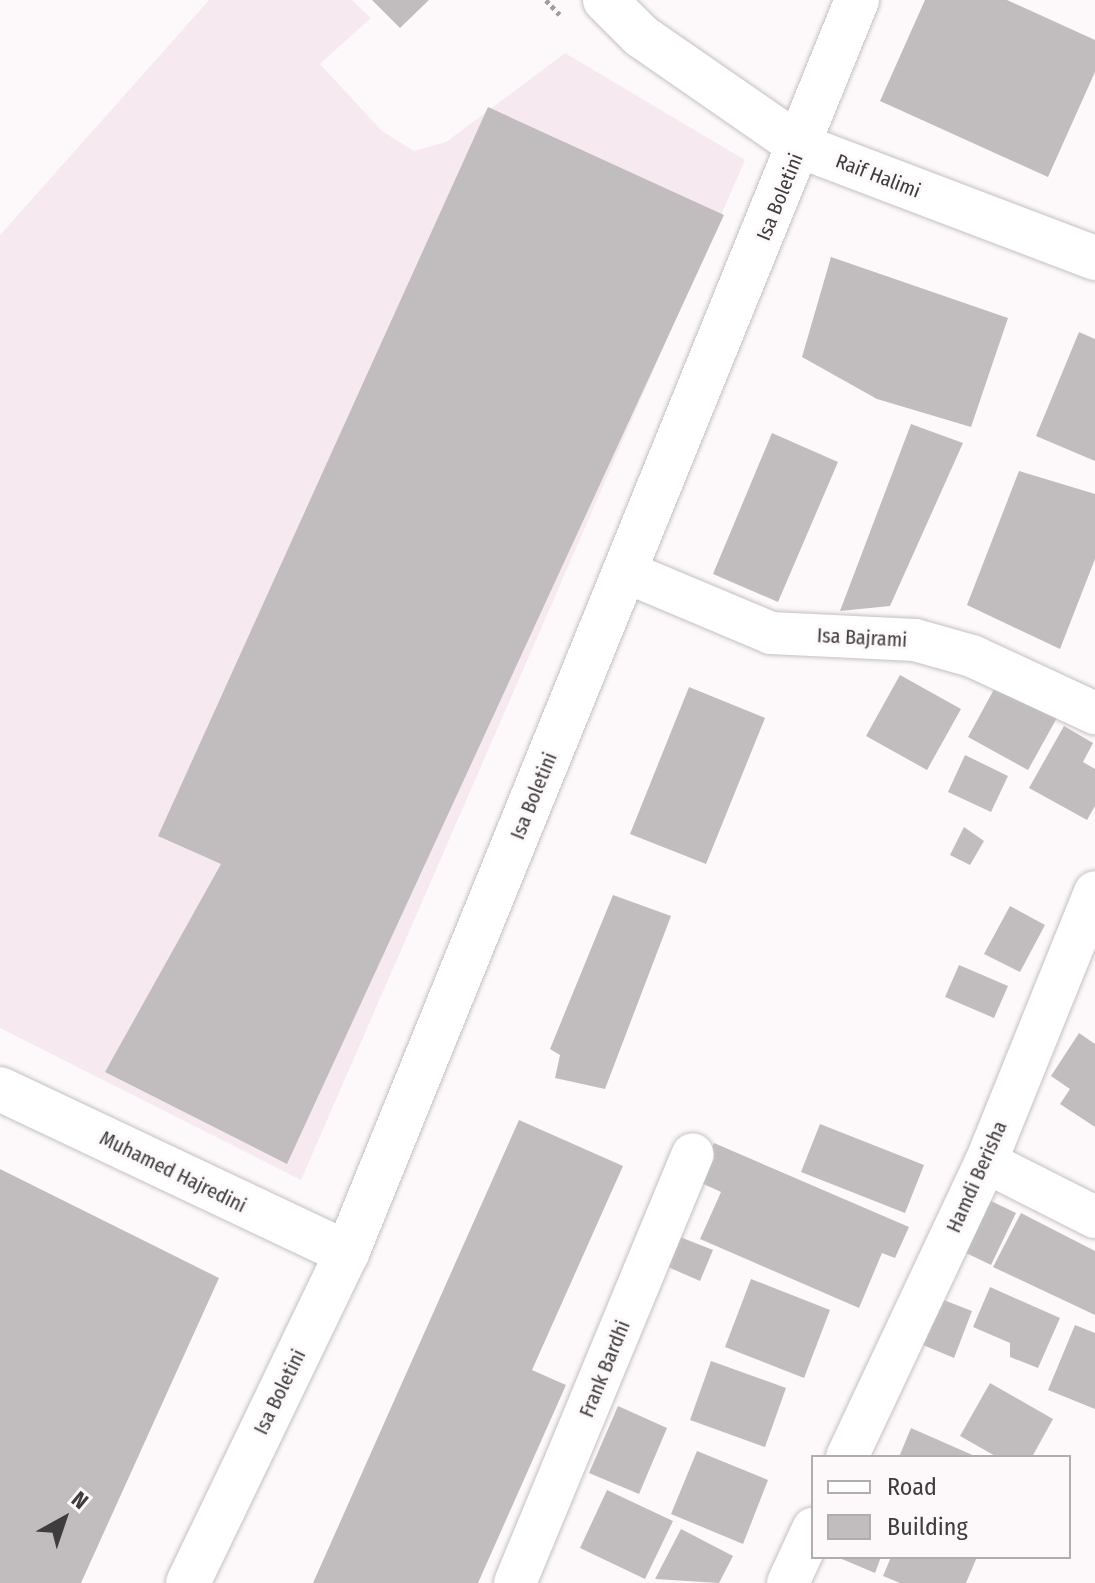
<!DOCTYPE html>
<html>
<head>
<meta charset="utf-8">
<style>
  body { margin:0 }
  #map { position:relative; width:1095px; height:1583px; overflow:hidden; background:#fdf9fb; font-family:"Fira Sans Condensed",sans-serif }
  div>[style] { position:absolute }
  .built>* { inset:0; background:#f6eaf0 }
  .building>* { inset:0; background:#c1bdbf }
  .path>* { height:5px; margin-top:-2.5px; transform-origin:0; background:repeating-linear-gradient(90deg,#a19ea0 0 4px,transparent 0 8px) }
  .roads { filter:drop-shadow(0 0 2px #c4c0c2) drop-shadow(0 0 2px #c4c0c2) }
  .street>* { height:42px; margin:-21px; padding:0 21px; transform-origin:21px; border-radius:21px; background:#fff }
  .secondary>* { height:44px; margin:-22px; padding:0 22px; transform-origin:22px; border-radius:22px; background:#fff }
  span { translate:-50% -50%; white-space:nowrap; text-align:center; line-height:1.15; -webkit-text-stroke:6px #fdf9fb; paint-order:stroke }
  .street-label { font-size:20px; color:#3e3c3d }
  .legend { position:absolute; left:811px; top:1455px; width:260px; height:104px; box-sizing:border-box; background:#fdf9fb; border:2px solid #b1adaf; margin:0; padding:10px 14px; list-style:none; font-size:24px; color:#3e3c3d }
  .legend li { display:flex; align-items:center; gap:16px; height:40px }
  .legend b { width:40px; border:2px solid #b1adaf }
  .north { position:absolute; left:24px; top:1479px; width:80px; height:80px; -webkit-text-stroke:6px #fdf9fb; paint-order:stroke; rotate:40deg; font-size:22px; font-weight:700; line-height:32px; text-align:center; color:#3e3c3d }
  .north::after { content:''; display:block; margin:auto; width:28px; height:36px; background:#3e3c3d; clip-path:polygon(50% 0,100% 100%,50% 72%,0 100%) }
</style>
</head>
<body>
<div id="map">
  <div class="built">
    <div style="clip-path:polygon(209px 0,352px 0,371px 18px,320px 64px,382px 131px,414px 151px,446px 142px,565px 53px,745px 160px,301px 1180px,0 1028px,0 235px)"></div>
  </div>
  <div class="building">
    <div style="clip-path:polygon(372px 0,429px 0,400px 28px)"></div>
    <div style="clip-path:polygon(925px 0,1007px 0,1095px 40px,1095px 72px,1048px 177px,880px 101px)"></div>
    <div style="clip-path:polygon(488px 107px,724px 215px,287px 1164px,105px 1072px,221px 864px,158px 836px)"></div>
    <div style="clip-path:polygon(831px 257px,1008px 318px,971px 427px,877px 399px,802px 357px)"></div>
    <div style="clip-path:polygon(1079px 332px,1095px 339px,1095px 461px,1036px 436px)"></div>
    <div style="clip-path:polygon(911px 424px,963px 443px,890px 606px,840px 611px)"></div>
    <div style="clip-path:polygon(772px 433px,838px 462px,778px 602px,713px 574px)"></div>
    <div style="clip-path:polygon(1019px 471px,1095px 494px,1095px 559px,1060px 649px,967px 605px)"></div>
    <div style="clip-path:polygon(900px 675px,961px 709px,927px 770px,866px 736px)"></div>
    <div style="clip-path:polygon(998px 682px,1058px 716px,1028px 770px,968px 737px)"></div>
    <div style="clip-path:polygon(689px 687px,765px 718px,706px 864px,630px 834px)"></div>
    <div style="clip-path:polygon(1064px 726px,1093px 743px,1083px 762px,1095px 769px,1095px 806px,1087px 820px,1029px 788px)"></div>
    <div style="clip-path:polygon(965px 755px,1008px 776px,991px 812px,948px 792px)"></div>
    <div style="clip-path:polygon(964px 827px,984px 841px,970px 865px,950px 855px)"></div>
    <div style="clip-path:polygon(613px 895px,671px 916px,605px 1089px,555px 1078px,560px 1055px,550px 1049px)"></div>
    <div style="clip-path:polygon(1010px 906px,1045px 925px,1020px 972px,984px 954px)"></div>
    <div style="clip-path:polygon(959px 965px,1008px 986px,994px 1018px,945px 997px)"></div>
    <div style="clip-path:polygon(1079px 1033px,1095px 1044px,1095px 1127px,1060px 1104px,1070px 1089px,1051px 1076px)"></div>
    <div style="clip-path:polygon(519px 1120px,623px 1166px,532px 1370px,566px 1385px,478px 1583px,313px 1583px)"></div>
    <div style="clip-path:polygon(820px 1124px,924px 1165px,905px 1213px,801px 1172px)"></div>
    <div style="clip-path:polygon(714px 1143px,909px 1227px,895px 1258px,882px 1253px,859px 1308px,700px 1239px,721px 1192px,697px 1181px)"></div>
    <div style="clip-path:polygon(0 1169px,219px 1278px,81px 1583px,0 1583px)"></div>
    <div style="clip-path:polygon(989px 1200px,1016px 1213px,991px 1265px,964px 1252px)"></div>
    <div style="clip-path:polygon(1021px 1213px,1095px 1251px,1095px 1315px,993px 1267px)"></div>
    <div style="clip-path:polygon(680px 1237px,713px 1250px,700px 1281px,668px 1267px)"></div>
    <div style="clip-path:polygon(751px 1279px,830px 1310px,804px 1378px,725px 1347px)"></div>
    <div style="clip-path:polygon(990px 1287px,1060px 1318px,1038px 1368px,1010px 1357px,1010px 1343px,973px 1327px)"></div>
    <div style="clip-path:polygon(941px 1299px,972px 1311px,954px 1358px,923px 1345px)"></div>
    <div style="clip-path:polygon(1075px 1325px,1095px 1333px,1095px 1409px,1048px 1390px)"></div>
    <div style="clip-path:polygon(711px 1361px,786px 1388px,765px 1447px,690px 1420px)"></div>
    <div style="clip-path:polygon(990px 1383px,1053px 1419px,1032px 1457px,997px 1457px,960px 1436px)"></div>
    <div style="clip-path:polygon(618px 1406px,667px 1428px,639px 1494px,589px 1473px)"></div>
    <div style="clip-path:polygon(911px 1428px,977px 1457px,899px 1457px)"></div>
    <div style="clip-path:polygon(697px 1451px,768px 1480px,743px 1544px,671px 1514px)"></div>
    <div style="clip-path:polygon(607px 1490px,673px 1521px,645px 1579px,580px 1548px)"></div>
    <div style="clip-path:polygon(681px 1529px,733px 1556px,719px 1583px,655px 1579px)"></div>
    <div style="clip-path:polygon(837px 1557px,881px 1557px,875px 1573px)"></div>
    <div style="clip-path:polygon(891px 1557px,977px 1557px,966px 1583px,900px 1583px,883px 1576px)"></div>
  </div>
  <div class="path">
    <div style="left:546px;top:0;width:23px;rotate:47deg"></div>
  </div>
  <div class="roads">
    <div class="street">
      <div style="left:626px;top:572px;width:157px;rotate:22.8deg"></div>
      <div style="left:771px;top:633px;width:144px;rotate:2.8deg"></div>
      <div style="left:915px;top:640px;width:59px;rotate:15.7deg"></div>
      <div style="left:972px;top:656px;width:136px;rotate:24.9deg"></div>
      <div style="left:986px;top:1162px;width:122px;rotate:26.8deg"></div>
      <div style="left:847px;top:1457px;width:326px;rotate:-64.8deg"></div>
      <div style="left:986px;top:1162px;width:291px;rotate:-68deg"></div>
      <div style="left:515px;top:1583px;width:464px;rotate:-67.5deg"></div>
      <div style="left:788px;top:1583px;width:60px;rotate:-65.2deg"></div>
    </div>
    <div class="secondary">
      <div style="left:605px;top:0;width:51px;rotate:45deg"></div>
      <div style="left:641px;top:36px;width:193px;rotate:34.7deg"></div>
      <div style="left:800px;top:146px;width:316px;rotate:20.8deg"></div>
      <div style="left:0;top:1089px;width:384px;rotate:25.3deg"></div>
      <div style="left:188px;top:1583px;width:366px;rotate:-64.3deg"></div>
      <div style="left:347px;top:1253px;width:1353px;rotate:-67.85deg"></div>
    </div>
  </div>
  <div class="street-label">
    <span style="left:878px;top:176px;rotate:21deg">Raif Halimi</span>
    <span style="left:780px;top:197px;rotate:-68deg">Isa Boletini</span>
    <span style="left:862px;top:638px;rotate:3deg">Isa Bajrami</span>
    <span style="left:534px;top:796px;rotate:-68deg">Isa Boletini</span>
    <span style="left:173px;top:1172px;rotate:26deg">Muhamed Hajredini</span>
    <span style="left:977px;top:1177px;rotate:-66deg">Hamdi Berisha</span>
    <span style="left:605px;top:1369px;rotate:-68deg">Frank Bardhi</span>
    <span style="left:280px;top:1392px;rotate:-64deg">Isa Boletini</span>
  </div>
  <ul class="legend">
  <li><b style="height:10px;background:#fff"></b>Road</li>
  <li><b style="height:22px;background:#c1bdbf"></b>Building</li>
  </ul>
  <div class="north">N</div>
</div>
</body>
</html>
